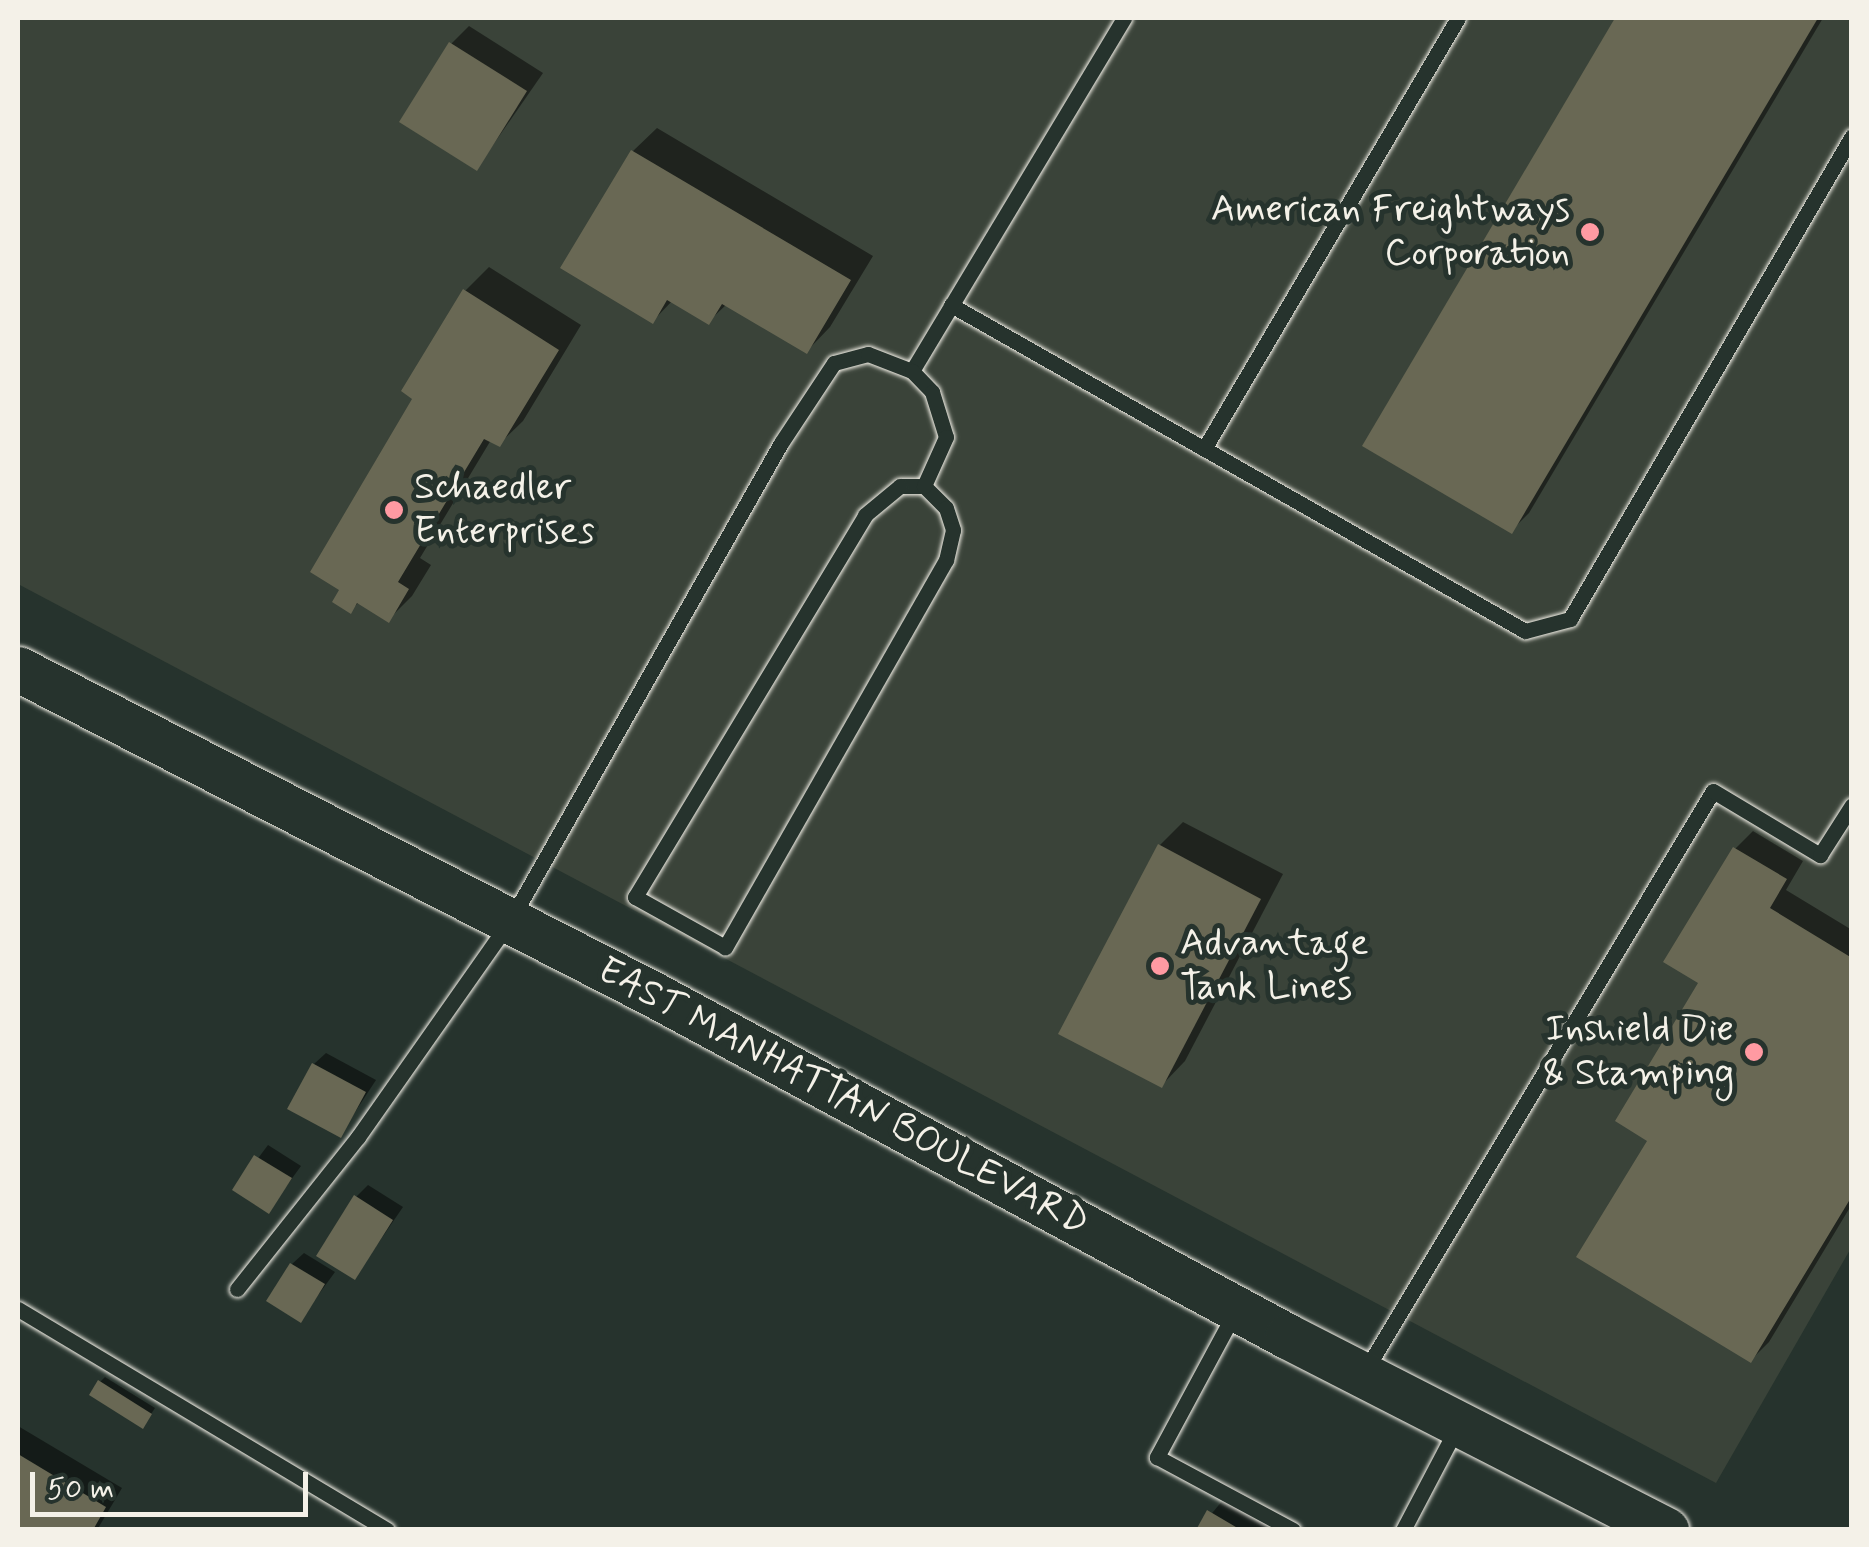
<!DOCTYPE html>
<html>
<head>
<meta charset="utf-8">
<style>
  body { margin:0 }
  #map { position:relative; width:1869px; height:1547px; overflow:hidden; background:#26332d; font-family:Mynerve,sans-serif }
  div>[style] { position:absolute }
  .built>* { inset:0; background:#3a4339 }
  .shadow>* { inset:0; background:#0007 }
  .building>* { inset:0; background:#696854 }
  .roads { filter:drop-shadow(0 0 2px #f4f1e8) drop-shadow(0 0 2px #f4f1e8) }
  .lane>* { height:15px; margin:-7.5px; padding:0 7.5px; transform-origin:7.5px; border-radius:7.5px; background:#26332d }
  .secondary>* { height:45px; margin:-22.5px; padding:0 22.5px; transform-origin:22.5px; border-radius:22.5px; background:#26332d }
  .dots>* { width:28px; height:28px; translate:-50% -50%; box-sizing:border-box; border:5px solid #26332d; border-radius:50% }
  span { translate:-50% -50%; white-space:nowrap; text-align:center; line-height:1.15; -webkit-text-stroke:10px #26332d; paint-order:stroke }
  .poi-label { font-size:38px; color:#f4f1e8 }
  .right { translate:-100% -50%; text-align:right }
  .left { translate:0 -50%; text-align:left }
  .street-label { font-size:38px; color:#f4f1e8 }
  .frame { position:absolute; inset:0; border:20px solid #f4f1e8; pointer-events:none }
  .scale { position:absolute; left:30px; top:1472px; width:278px; height:45px; box-sizing:border-box; border:5px solid #f4f1e8; border-top:0; padding-left:12px; font-size:30px; line-height:35px; white-space:nowrap; color:#f4f1e8; -webkit-text-stroke:8px #26332d; paint-order:stroke }
</style>
</head>
<body>
<div id="map">
  <div class="built">
    <div style="clip-path:polygon(18px 18px,1851px 18px,1851px 1248px,1716px 1483px,18px 584px)"></div>
  </div>
  <div class="shadow">
    <div style="clip-path:polygon(1618px 18px,1823px 18px,1529px 513px,1511px 531px,1365px 445px)"></div>
    <div style="clip-path:polygon(469px 26px,543px 73px,477px 168px,451px 44px)"></div>
    <div style="clip-path:polygon(657px 128px,873px 256px,830px 327px,807px 351px,727px 304px,708px 322px,673px 300px,653px 321px,564px 267px,633px 151px)"></div>
    <div style="clip-path:polygon(489px 267px,581px 325px,523px 421px,499px 444px,491px 440px,420px 558px,431px 565px,412px 596px,388px 620px,359px 602px,351px 610px,415px 398px,465px 291px)"></div>
    <div style="clip-path:polygon(1183px 822px,1283px 874px,1185px 1061px,1162px 1085px,1160px 845px)"></div>
    <div style="clip-path:polygon(1753px 831px,1803px 861px,1786px 890px,1852px 930px,1852px 1204px,1769px 1342px,1751px 1360px,1650px 1140px,1702px 983px,1735px 849px)"></div>
    <div style="clip-path:polygon(326px 1053px,376px 1080px,340px 1135px,314px 1064px)"></div>
    <div style="clip-path:polygon(268px 1145px,301px 1166px,269px 1210px,235px 1189px)"></div>
    <div style="clip-path:polygon(368px 1185px,403px 1207px,355px 1277px,356px 1197px)"></div>
    <div style="clip-path:polygon(304px 1253px,335px 1272px,300px 1320px,292px 1264px)"></div>
    <div style="clip-path:polygon(105px 1377px,155px 1408px,147px 1420px,100px 1382px)"></div>
    <div style="clip-path:polygon(18px 1426px,122px 1488px,97px 1530px,18px 1530px)"></div>
    <div style="clip-path:polygon(1233px 1488px,1304px 1530px,1198px 1530px)"></div>
  </div>
  <div class="building">
    <div style="clip-path:polygon(1615px 18px,1818px 18px,1512px 534px,1362px 446px)"></div>
    <div style="clip-path:polygon(449px 42px,527px 91px,477px 171px,399px 122px)"></div>
    <div style="clip-path:polygon(631px 150px,851px 280px,807px 354px,722px 304px,709px 325px,667px 300px,653px 324px,560px 268px)"></div>
    <div style="clip-path:polygon(463px 289px,559px 350px,500px 447px,484px 439px,398px 582px,409px 589px,389px 623px,357px 603px,351px 614px,332px 602px,339px 590px,310px 572px,412px 399px,401px 391px)"></div>
    <div style="clip-path:polygon(1158px 844px,1261px 899px,1162px 1088px,1058px 1034px)"></div>
    <div style="clip-path:polygon(1733px 847px,1787px 879px,1770px 908px,1852px 958px,1852px 1196px,1751px 1363px,1576px 1257px,1647px 1141px,1615px 1121px,1698px 983px,1663px 962px)"></div>
    <div style="clip-path:polygon(312px 1063px,366px 1092px,341px 1138px,287px 1109px)"></div>
    <div style="clip-path:polygon(254px 1155px,292px 1178px,269px 1214px,232px 1190px)"></div>
    <div style="clip-path:polygon(354px 1195px,393px 1220px,355px 1280px,316px 1256px)"></div>
    <div style="clip-path:polygon(290px 1263px,325px 1284px,301px 1323px,266px 1301px)"></div>
    <div style="clip-path:polygon(98px 1380px,152px 1414px,143px 1429px,89px 1395px)"></div>
    <div style="clip-path:polygon(18px 1454px,106px 1507px,93px 1530px,18px 1530px)"></div>
    <div style="clip-path:polygon(1207px 1510px,1241px 1530px,1196px 1530px)"></div>
  </div>
  <div class="roads">
    <div class="lane">
      <div style="left:951px;top:305px;width:660px;rotate:29.59deg"></div>
      <div style="left:1525px;top:631px;width:47px;rotate:-14.9deg"></div>
      <div style="left:1570px;top:619px;width:559px;rotate:-59.72deg"></div>
      <div style="left:912px;top:371px;width:412px;rotate:-59deg"></div>
      <div style="left:1204px;top:449px;width:500px;rotate:-59.49deg"></div>
      <div style="left:900px;top:486px;width:24px"></div>
      <div style="left:924px;top:486px;width:31px;rotate:45deg"></div>
      <div style="left:946px;top:508px;width:23px;rotate:72deg"></div>
      <div style="left:953px;top:530px;width:31px;rotate:103deg"></div>
      <div style="left:946px;top:560px;width:446px;rotate:119.7deg"></div>
      <div style="left:725px;top:947px;width:103px;rotate:-150.9deg"></div>
      <div style="left:635px;top:897px;width:446px;rotate:-58.9deg"></div>
      <div style="left:865px;top:515px;width:45px;rotate:-39.6deg"></div>
      <div style="left:237px;top:1289px;width:194px;rotate:-51.5deg"></div>
      <div style="left:358px;top:1137px;width:264px;rotate:-54.9deg"></div>
      <div style="left:510px;top:921px;width:549px;rotate:-60.45deg"></div>
      <div style="left:781px;top:443px;width:96px;rotate:-56.5deg"></div>
      <div style="left:834px;top:363px;width:35px;rotate:-15deg"></div>
      <div style="left:868px;top:354px;width:47px;rotate:21.1deg"></div>
      <div style="left:912px;top:371px;width:29px;rotate:46deg"></div>
      <div style="left:932px;top:392px;width:47px;rotate:72.7deg"></div>
      <div style="left:946px;top:437px;width:54px;rotate:114.2deg"></div>
      <div style="left:18px;top:1309px;width:430px;rotate:30.9deg"></div>
      <div style="left:1235px;top:1312px;width:165px;rotate:118.3deg"></div>
      <div style="left:1157px;top:1457px;width:154px;rotate:28.2deg"></div>
      <div style="left:1365px;top:1371px;width:676px;rotate:-59.04deg"></div>
      <div style="left:1713px;top:791px;width:125px;rotate:30.9deg"></div>
      <div style="left:1820px;top:855px;width:59px;rotate:-57.4deg"></div>
      <div style="left:1403px;top:1530px;width:116px;rotate:-62.3deg"></div>
    </div>
    <div class="secondary">
      <div style="left:18px;top:669px;width:711px;rotate:27.11deg"></div>
      <div style="left:651px;top:993px;width:723px;rotate:28.34deg"></div>
      <div style="left:1287px;top:1336px;width:426px;rotate:27.1deg"></div>
    </div>
  </div>
  <div class="dots">
    <div style="left:1590px;top:232px;background:#ff9aa2"></div>
    <div style="left:394px;top:510px;background:#ff9aa2"></div>
    <div style="left:1160px;top:966px;background:#ff9aa2"></div>
    <div style="left:1754px;top:1052px;background:#ff9aa2"></div>
  </div>
  <div class="poi-label">
    <span class="right" style="left:1570px;top:232px">American Freightways<br>Corporation</span>
    <span class="left" style="left:414px;top:510px">Schaedler<br>Enterprises</span>
    <span class="left" style="left:1180px;top:966px">Advantage<br>Tank Lines</span>
    <span class="right" style="left:1734px;top:1052px">Inshield Die<br>&amp; Stamping</span>
  </div>
  <div class="street-label">
    <span style="left:843px;top:1097px;rotate:28deg">EAST MANHATTAN BOULEVARD</span>
  </div>
  <div class="frame"></div>
  <div class="scale">50 m</div>
</div>
</body>
</html>
